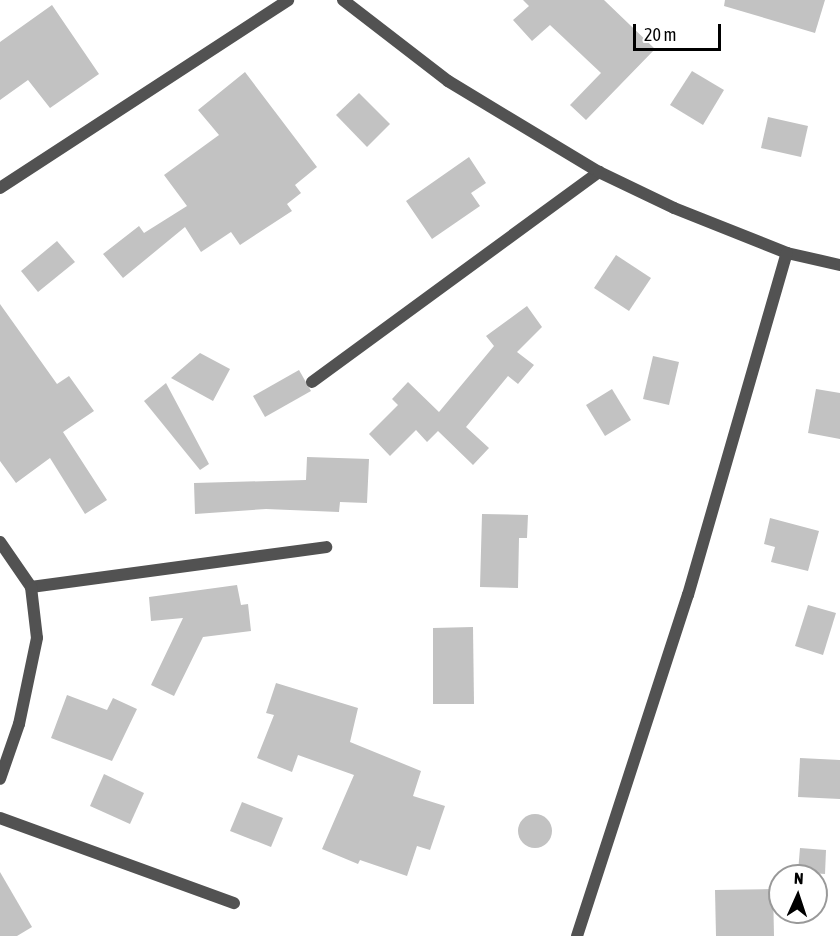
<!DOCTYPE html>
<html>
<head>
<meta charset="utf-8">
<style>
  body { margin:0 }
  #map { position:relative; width:840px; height:936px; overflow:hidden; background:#fff; font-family:"Asap Condensed",sans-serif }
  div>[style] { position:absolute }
  .building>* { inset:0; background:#c2c2c2 }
  .round { border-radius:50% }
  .service>* { height:12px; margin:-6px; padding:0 6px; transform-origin:6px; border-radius:6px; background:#525252 }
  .minor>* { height:12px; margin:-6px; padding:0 6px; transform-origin:6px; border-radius:6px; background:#525252 }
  span { translate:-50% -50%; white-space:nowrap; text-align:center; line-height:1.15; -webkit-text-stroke:4.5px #fff; paint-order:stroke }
  .north { position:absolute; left:768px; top:864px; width:60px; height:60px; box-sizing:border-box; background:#fff; border:2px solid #999; border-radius:50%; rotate:3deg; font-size:16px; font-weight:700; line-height:24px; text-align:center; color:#000 }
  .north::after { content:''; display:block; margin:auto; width:21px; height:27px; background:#000; clip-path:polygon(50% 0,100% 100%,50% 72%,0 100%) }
  .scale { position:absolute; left:633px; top:24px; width:88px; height:27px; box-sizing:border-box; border:3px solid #000; border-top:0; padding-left:8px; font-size:18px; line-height:21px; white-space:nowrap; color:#000; -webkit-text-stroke:4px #fff; paint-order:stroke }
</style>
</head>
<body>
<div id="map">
  <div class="building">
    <div style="clip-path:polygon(523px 0,604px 0,655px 49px,586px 120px,570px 105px,601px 73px,550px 25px,532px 41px,513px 20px,529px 6px)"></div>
    <div style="clip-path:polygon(725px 0,825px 0,815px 33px,724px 6px)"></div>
    <div style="clip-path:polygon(52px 5px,99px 74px,50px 108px,28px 80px,0 100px,0 42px)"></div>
    <div style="clip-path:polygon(692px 71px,724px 90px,703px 125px,670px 105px)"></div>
    <div style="clip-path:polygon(245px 72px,317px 167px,295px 185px,301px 193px,287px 204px,292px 211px,240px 245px,231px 232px,201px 252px,185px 227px,123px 278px,103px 254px,139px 226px,144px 233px,187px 206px,164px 175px,219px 135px,198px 110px)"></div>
    <div style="clip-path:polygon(359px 93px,390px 124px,367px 147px,336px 115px)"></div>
    <div style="clip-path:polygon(768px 117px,808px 126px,801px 157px,761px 148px)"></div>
    <div style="clip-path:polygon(469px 157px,486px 183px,471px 193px,480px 206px,432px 239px,406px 201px)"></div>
    <div style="clip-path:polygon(57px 241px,75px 262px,38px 292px,21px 271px)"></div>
    <div style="clip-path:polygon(616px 255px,651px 278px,629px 311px,594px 288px)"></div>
    <div style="clip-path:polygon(0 304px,57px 384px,69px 376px,94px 411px,63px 432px,107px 500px,85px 514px,50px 458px,16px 483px,0 461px)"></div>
    <div style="clip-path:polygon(527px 306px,542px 327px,517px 352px,534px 365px,518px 384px,508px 376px,466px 427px,489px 448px,473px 465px,438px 431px,427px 442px,416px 430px,390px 456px,369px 434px,398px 405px,392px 399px,408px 382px,439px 412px,494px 346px,486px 336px)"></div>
    <div style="clip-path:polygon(200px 353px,230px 369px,213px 401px,171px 378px)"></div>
    <div style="clip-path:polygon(653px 356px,679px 362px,669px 405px,643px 399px)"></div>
    <div style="clip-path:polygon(299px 370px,311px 391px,265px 417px,253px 396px)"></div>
    <div style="clip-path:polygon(166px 383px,209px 464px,200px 470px,144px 401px)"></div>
    <div style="clip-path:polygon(612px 389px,631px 420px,605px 436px,586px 405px)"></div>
    <div style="clip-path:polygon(816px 389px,840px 393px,840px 439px,808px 433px)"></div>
    <div style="clip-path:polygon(307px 457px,369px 459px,367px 503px,340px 502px,339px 512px,266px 509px,195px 514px,194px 483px,306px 480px)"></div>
    <div style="clip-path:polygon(482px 514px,528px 515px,527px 538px,519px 538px,518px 588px,480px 587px)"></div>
    <div style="clip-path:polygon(770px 518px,819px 531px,808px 571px,771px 562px,775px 547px,764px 544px)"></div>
    <div style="clip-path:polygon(237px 585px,241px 605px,248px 604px,251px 631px,203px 637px,174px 696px,151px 685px,183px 618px,151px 621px,149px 597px)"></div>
    <div style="clip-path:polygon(808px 605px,836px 613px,823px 655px,795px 646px)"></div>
    <div style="clip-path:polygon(473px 627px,474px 704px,433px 704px,433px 628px)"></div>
    <div style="clip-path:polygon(276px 683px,358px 708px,350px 742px,421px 771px,413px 796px,445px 806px,430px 850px,417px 846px,407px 876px,360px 860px,358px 864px,322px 849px,354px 775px,298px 755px,292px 772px,257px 758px,274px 715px,266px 713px)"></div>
    <div style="clip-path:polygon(67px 695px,107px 710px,113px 698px,137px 709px,112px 761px,51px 738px)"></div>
    <div style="clip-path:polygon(800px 758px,840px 760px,840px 799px,798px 797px)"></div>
    <div style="clip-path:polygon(104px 774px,144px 793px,130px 824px,90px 806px)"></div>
    <div style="clip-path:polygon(242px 802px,283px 818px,271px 847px,230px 831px)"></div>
    <div class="round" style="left:518px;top:814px;width:34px;height:34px"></div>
    <div style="clip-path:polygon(800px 848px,826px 850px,825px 874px,798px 872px)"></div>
    <div style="clip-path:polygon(0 872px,32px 927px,17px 936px,0 936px)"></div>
    <div style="clip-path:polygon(773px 889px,774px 936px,716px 936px,715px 890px)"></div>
  </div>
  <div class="service">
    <div style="left:312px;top:382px;width:356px;rotate:-36.2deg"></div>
    <div style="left:31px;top:587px;width:298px;rotate:-7.7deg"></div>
    <div style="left:0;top:818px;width:249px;rotate:20deg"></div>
  </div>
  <div class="minor">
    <div style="left:343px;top:0;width:133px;rotate:37.6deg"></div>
    <div style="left:448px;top:81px;width:176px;rotate:31.1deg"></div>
    <div style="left:599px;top:172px;width:83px;rotate:25.6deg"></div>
    <div style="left:674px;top:208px;width:122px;rotate:21.7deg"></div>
    <div style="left:787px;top:253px;width:54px;rotate:12.8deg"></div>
    <div style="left:0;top:188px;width:344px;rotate:-33.1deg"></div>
    <div style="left:0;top:542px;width:55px;rotate:55.4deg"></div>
    <div style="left:31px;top:587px;width:51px;rotate:83.3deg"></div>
    <div style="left:37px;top:638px;width:88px;rotate:101.8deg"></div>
    <div style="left:19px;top:724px;width:58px;rotate:109.1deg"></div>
    <div style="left:577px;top:936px;width:359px;rotate:-72deg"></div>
    <div style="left:688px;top:595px;width:356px;rotate:-73.9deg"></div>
  </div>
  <div class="north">N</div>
  <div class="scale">20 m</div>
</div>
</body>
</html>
